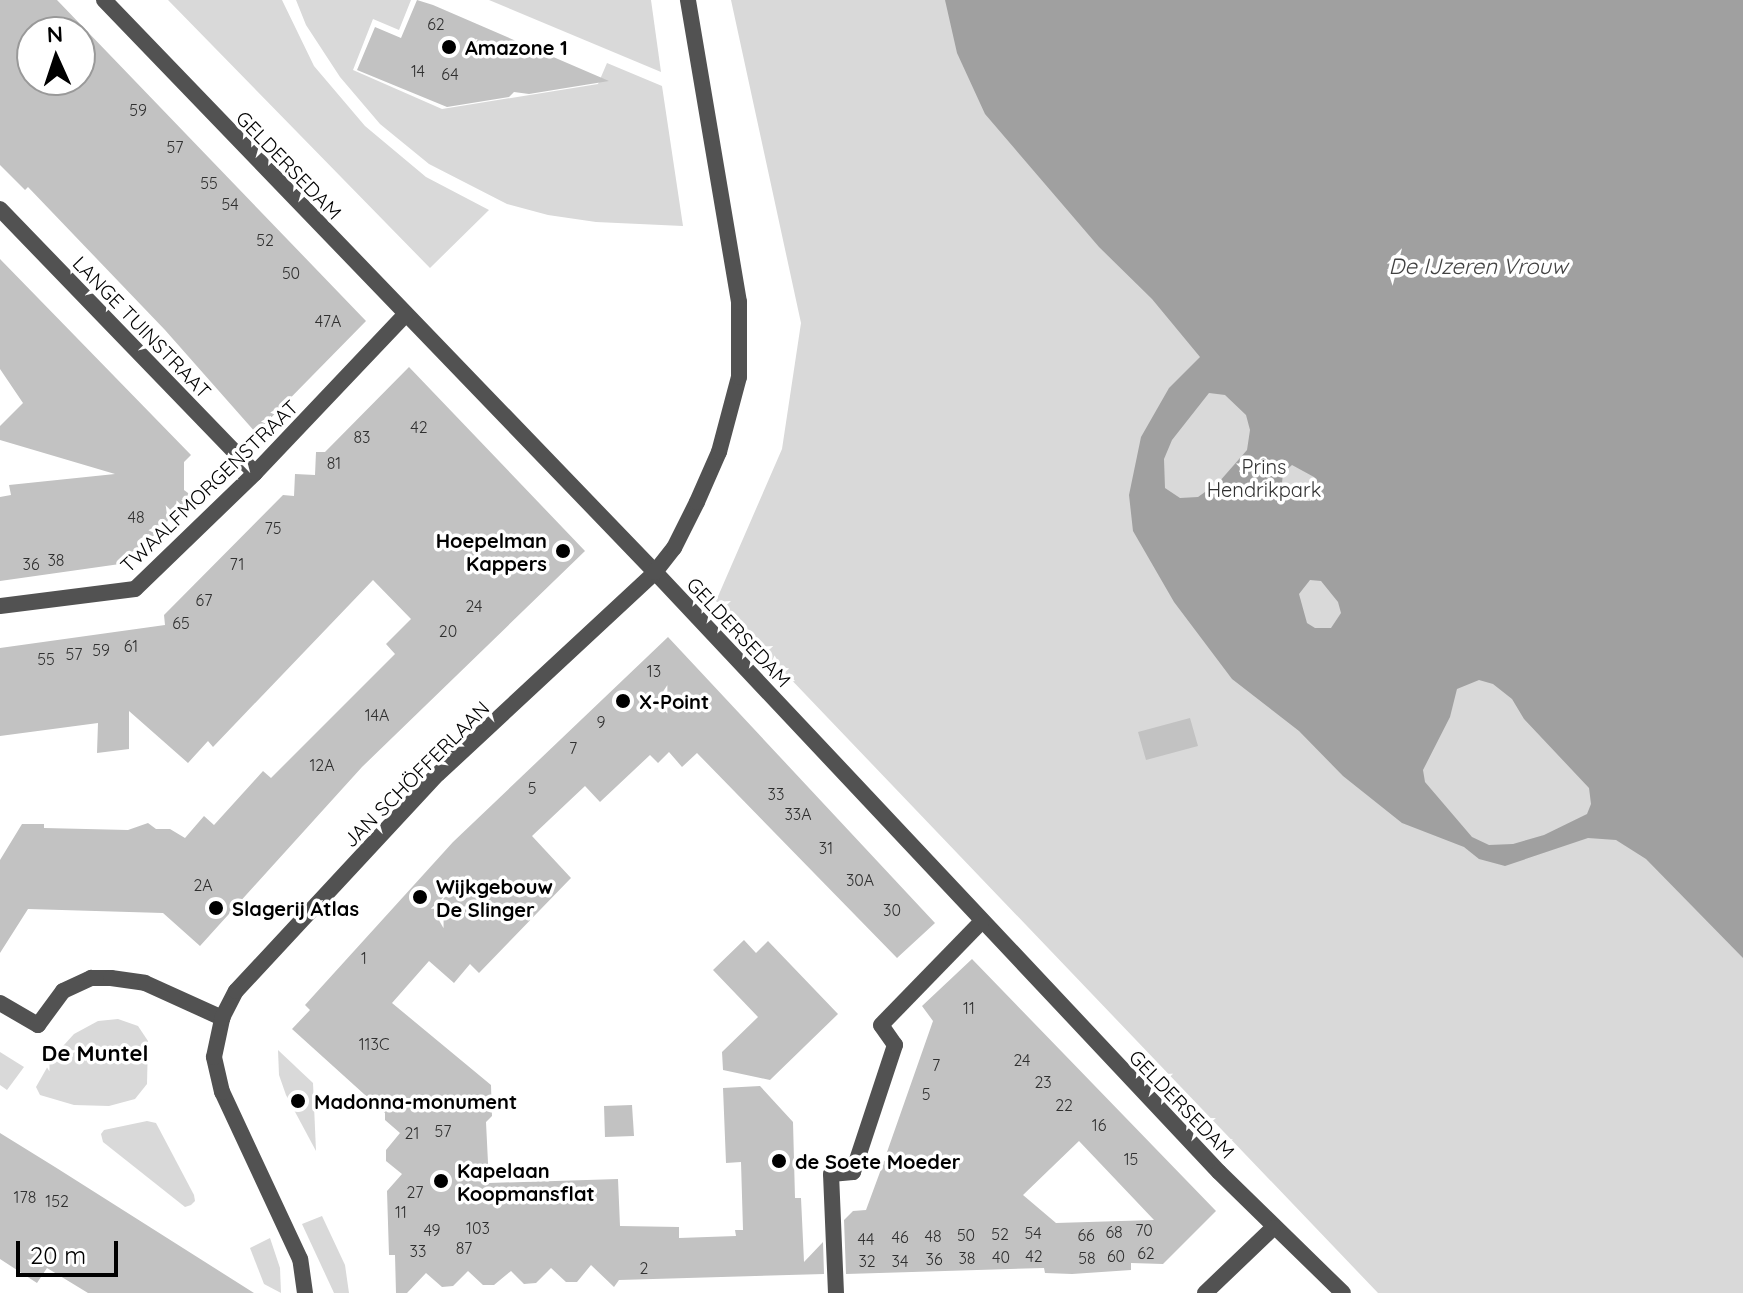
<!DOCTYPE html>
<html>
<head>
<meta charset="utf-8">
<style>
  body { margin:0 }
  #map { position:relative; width:1743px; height:1293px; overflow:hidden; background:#fff; font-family:Quicksand,sans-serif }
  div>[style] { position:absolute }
  .green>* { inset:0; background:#d9d9d9 }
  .water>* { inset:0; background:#a0a0a0 }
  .building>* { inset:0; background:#c2c2c2 }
  .minor>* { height:16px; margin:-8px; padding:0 8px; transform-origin:8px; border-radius:8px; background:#525252 }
  .dots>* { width:22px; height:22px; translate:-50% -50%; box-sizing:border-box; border:4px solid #fff; border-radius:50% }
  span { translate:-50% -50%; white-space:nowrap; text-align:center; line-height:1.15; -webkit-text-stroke:7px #fff; paint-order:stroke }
  .number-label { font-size:16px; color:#303030 }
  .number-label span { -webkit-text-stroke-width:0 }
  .poi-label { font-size:20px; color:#000; font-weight:700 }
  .left { translate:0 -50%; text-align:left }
  .right { translate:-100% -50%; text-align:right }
  .street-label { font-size:20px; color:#000 }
  .park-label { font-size:20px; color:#303030 }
  .water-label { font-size:22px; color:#414141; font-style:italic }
  .neighbourhood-label { font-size:22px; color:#000; font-weight:700 }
  .north { position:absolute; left:16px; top:16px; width:80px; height:80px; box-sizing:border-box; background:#fff; border:2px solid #999; border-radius:50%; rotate:357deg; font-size:22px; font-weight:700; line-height:32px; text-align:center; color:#000 }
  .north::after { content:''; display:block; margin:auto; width:28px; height:36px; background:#000; clip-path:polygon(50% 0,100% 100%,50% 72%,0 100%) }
  .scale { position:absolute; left:16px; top:1241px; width:102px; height:36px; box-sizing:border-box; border:4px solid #000; border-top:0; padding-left:10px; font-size:24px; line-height:28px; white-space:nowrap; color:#000; -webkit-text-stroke:6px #fff; paint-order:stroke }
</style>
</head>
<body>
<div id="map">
  <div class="green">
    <div style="clip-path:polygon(168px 0,282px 0,314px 66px,365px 126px,426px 177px,489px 210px,430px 268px)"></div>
    <div style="clip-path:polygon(296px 0,411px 0,399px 30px,373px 19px,353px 70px,442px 109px,598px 84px,607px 63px,662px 86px,683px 226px,596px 222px,548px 215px,507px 204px,429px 164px,380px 124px,340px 77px,306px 25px)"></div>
    <div style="clip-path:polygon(489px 0,651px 0,661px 72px)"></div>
    <div style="clip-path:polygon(731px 0,1743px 0,1743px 1293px,1378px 1293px,716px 601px,782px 449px,801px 323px)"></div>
    <div style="clip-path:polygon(118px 1019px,138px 1026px,148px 1041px,147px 1084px,135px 1099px,109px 1106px,74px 1105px,40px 1095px,36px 1087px,53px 1057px,74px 1034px,98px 1021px)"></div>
    <div style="clip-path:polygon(278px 1050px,313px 1083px,316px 1151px,286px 1095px,279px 1075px)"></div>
    <div style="clip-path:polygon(0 1052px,24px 1067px,7px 1090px,0 1085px)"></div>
    <div style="clip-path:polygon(147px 1121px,156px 1123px,194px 1195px,195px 1201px,191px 1205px,185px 1207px,103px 1142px,101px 1134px,104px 1130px)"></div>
    <div style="clip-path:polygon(322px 1216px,345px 1265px,349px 1293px,334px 1293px,302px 1224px)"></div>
    <div style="clip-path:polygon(270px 1238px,280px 1268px,281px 1293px,264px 1284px,250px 1248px)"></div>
  </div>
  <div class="water">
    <div style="clip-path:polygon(evenodd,945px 0,1743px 0,1743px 958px,1646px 859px,1616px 840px,1588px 838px,1505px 866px,1479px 859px,1464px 847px,1402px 823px,1343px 776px,1299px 731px,1232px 679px,1174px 602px,1133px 531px,1129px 495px,1141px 437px,1169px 388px,1200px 357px,1152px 299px,1099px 247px,985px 114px,957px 53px,945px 0,1209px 393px,1225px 395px,1246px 415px,1250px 430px,1247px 450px,1219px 482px,1198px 497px,1180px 498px,1165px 488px,1164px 459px,1172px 440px,1209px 393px,945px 0,1292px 465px,1314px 477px,1318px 487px,1316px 496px,1309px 501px,1295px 500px,1282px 483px,1283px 473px,1292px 465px,945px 0,1310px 580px,1321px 581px,1338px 602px,1341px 613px,1331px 628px,1315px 628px,1307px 623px,1299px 594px,1310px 580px,945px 0,1479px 680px,1493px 684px,1512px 699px,1524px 719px,1589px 788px,1591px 804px,1587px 814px,1544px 835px,1513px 844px,1489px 845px,1472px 837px,1425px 782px,1423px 770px,1450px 717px,1457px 689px,1479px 680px)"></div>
  </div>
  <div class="building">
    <div style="clip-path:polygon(evenodd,0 0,57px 0,366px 321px,256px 433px,165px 330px,28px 187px,25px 190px,0 165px,0 0,32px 32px,80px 32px,80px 80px,32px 80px,32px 32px)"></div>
    <div style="clip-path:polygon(417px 0,433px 5px,609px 81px,529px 94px,514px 92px,509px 97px,447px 107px,357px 70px,375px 27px,401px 38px)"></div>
    <div style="clip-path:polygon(0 259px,191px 455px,184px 462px,184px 490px,192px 496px,127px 563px,0 581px,0 497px,11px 495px,9px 485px,115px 474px,0 440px,0 426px,23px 403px,0 369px)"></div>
    <div style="clip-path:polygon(409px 367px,585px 551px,362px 767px,200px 946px,163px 913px,28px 909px,0 953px,0 860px,22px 824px,44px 824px,44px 828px,128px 830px,148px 823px,156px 829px,170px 829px,185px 838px,204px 816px,214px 825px,263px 771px,271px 778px,395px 654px,386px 644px,411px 619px,373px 580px,213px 747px,208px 741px,188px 763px,129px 711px,129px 749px,97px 753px,98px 723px,0 736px,0 648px,165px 625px,164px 615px,283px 495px,294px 496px,295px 474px,315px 475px,316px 452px,325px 452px)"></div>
    <div style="clip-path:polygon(668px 637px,935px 923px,897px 958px,697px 753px,682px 767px,669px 752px,658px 763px,650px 755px,600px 802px,585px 786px,532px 836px,571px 878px,479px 973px,470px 964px,454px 983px,429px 961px,392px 1003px,491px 1085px,492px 1116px,486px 1122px,489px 1183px,618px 1179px,620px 1226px,679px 1227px,679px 1238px,736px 1236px,735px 1230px,743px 1230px,741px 1162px,726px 1163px,723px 1088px,760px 1086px,793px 1122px,795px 1198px,801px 1198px,804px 1262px,823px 1242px,824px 1274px,619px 1280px,614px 1287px,591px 1265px,577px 1282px,566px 1282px,551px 1268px,536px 1283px,524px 1284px,511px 1271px,494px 1285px,483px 1285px,468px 1271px,453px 1286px,442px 1287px,426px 1273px,407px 1293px,396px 1293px,395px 1255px,389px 1255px,387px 1191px,402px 1174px,386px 1161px,386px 1150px,400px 1133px,385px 1120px,385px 1113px,292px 1029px,310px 1010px,305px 1005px,453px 842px)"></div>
    <div style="clip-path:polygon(1190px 718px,1198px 746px,1146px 760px,1138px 732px)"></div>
    <div style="clip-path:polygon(744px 940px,756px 953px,768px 941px,838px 1014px,770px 1080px,723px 1070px,722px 1052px,758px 1017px,713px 970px)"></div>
    <div style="clip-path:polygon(evenodd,972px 959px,1216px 1211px,1163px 1264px,1131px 1263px,1131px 1270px,1072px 1274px,1045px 1273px,1044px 1268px,846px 1274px,844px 1220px,853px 1211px,866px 1210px,880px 1172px,933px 1021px,922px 1006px,972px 959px,1079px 1141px,1154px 1220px,1056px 1223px,1023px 1195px,1079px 1141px)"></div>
    <div style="clip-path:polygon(632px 1105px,634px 1136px,605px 1137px,604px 1106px)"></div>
    <div style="clip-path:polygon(0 1133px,55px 1167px,254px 1293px,88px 1293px,47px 1268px,37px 1283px,0 1259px)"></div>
  </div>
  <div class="minor">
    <div style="left:104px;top:0;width:794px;rotate:46.07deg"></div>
    <div style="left:655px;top:572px;width:823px;rotate:46.77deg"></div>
    <div style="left:1219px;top:1172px;width:173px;rotate:44.3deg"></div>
    <div style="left:0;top:209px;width:367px;rotate:46deg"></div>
    <div style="left:0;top:606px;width:136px;rotate:-7.2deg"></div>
    <div style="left:135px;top:589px;width:167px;rotate:-44deg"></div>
    <div style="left:255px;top:473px;width:218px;rotate:-46.5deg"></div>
    <div style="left:0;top:1003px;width:44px;rotate:30.1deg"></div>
    <div style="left:38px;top:1025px;width:42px;rotate:-53.7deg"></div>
    <div style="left:63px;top:991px;width:31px;rotate:-25deg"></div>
    <div style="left:91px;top:978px;width:20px"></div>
    <div style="left:111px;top:978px;width:34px;rotate:8deg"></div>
    <div style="left:145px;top:983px;width:85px;rotate:24.4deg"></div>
    <div style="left:305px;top:1293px;width:34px;rotate:-98deg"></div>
    <div style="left:300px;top:1259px;width:184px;rotate:-115deg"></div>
    <div style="left:222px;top:1092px;width:36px;rotate:-103deg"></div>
    <div style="left:214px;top:1057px;width:40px;rotate:-78deg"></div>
    <div style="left:222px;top:1018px;width:30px;rotate:-63deg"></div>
    <div style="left:236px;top:991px;width:296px;rotate:-47.1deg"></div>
    <div style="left:438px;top:774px;width:296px;rotate:-42.9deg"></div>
    <div style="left:655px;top:572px;width:31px;rotate:-52deg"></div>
    <div style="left:674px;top:548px;width:51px;rotate:-63.4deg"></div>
    <div style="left:697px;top:502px;width:55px;rotate:-66.3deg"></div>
    <div style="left:719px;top:452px;width:78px;rotate:-75.1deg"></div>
    <div style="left:739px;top:377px;width:75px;rotate:-90deg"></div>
    <div style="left:739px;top:302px;width:306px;rotate:-99.6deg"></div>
    <div style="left:836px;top:1293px;width:119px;rotate:-92.4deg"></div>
    <div style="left:831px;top:1174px;width:22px;rotate:-5deg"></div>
    <div style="left:853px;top:1172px;width:134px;rotate:-71.7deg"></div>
    <div style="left:895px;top:1045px;width:24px;rotate:-125deg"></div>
    <div style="left:881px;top:1025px;width:144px;rotate:-45.8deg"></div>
    <div style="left:1205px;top:1293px;width:94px;rotate:-43.7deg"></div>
  </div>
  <div class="dots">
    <div style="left:449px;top:47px;background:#000"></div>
    <div style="left:563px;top:551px;background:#000"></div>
    <div style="left:623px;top:701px;background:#000"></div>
    <div style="left:420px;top:897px;background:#000"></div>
    <div style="left:216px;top:908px;background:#000"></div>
    <div style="left:298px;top:1101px;background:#000"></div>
    <div style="left:779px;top:1161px;background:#000"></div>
    <div style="left:441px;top:1181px;background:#000"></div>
  </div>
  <div class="number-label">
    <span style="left:436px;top:24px">62</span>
    <span style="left:418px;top:71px">14</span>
    <span style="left:450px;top:74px">64</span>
    <span style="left:138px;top:110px">59</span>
    <span style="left:175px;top:147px">57</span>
    <span style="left:209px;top:183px">55</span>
    <span style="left:230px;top:204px">54</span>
    <span style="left:265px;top:240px">52</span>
    <span style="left:291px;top:273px">50</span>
    <span style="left:328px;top:321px">47A</span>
    <span style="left:419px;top:427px">42</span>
    <span style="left:362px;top:437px">83</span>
    <span style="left:334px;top:463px">81</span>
    <span style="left:136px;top:517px">48</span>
    <span style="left:273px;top:528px">75</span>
    <span style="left:56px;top:560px">38</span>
    <span style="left:31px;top:564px">36</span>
    <span style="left:237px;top:564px">71</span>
    <span style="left:204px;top:600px">67</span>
    <span style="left:474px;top:606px">24</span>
    <span style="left:181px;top:623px">65</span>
    <span style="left:448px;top:631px">20</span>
    <span style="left:131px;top:646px">61</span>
    <span style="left:101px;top:650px">59</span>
    <span style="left:74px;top:654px">57</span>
    <span style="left:46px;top:659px">55</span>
    <span style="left:654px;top:671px">13</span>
    <span style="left:377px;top:715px">14A</span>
    <span style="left:601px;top:722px">9</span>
    <span style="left:573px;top:748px">7</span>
    <span style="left:322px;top:765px">12A</span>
    <span style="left:532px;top:788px">5</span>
    <span style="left:776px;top:794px">33</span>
    <span style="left:798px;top:814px">33A</span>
    <span style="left:826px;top:848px">31</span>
    <span style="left:860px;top:880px">30A</span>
    <span style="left:203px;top:885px">2A</span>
    <span style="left:892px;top:910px">30</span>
    <span style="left:364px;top:958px">1</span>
    <span style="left:969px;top:1008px">11</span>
    <span style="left:374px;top:1044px">113C</span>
    <span style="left:1022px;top:1060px">24</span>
    <span style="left:936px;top:1065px">7</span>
    <span style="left:1043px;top:1082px">23</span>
    <span style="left:926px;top:1094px">5</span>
    <span style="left:1064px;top:1105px">22</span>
    <span style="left:1099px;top:1125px">16</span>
    <span style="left:443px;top:1131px">57</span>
    <span style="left:412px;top:1133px">21</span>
    <span style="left:1131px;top:1159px">15</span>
    <span style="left:415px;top:1192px">27</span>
    <span style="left:25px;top:1197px">178</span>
    <span style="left:57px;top:1201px">152</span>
    <span style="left:401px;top:1212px">11</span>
    <span style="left:478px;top:1228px">103</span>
    <span style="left:432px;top:1230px">49</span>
    <span style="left:1144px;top:1230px">70</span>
    <span style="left:1114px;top:1232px">68</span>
    <span style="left:1033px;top:1233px">54</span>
    <span style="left:1000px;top:1234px">52</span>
    <span style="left:966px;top:1235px">50</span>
    <span style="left:1086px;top:1235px">66</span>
    <span style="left:933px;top:1236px">48</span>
    <span style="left:900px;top:1237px">46</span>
    <span style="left:866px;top:1239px">44</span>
    <span style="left:464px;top:1248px">87</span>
    <span style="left:418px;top:1251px">33</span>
    <span style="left:1146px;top:1253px">62</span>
    <span style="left:1034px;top:1256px">42</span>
    <span style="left:1116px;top:1256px">60</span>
    <span style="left:1001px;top:1257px">40</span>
    <span style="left:967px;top:1258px">38</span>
    <span style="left:1087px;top:1258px">58</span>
    <span style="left:934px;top:1259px">36</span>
    <span style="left:867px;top:1261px">32</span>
    <span style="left:900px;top:1261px">34</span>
    <span style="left:644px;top:1268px">2</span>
  </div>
  <div class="poi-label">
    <span class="left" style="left:465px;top:47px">Amazone 1</span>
    <span class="right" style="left:547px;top:552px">Hoepelman<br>Kappers</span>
    <span class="left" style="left:639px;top:701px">X-Point</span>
    <span class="left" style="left:436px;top:898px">Wijkgebouw<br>De Slinger</span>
    <span class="left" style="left:232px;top:908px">Slagerij Atlas</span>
    <span class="left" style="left:314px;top:1101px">Madonna-monument</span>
    <span class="left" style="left:795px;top:1161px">de Soete Moeder</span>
    <span class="left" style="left:457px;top:1182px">Kapelaan<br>Koopmansflat</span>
  </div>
  <div class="street-label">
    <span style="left:289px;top:165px;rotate:46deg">GELDERSEDAM</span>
    <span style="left:142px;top:327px;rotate:46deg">LANGE TUINSTRAAT</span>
    <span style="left:209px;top:486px;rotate:-44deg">TWAALFMORGENSTRAAT</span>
    <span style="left:739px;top:632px;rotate:47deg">GELDERSEDAM</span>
    <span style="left:416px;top:774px;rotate:-45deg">JAN SCHÖFFERLAAN</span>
    <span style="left:1182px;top:1104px;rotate:46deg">GELDERSEDAM</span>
  </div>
  <div class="park-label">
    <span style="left:1264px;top:478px">Prins<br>Hendrikpark</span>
  </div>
  <div class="water-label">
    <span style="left:1478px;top:267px">De IJzeren Vrouw</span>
  </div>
  <div class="neighbourhood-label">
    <span style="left:95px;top:1054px">De Muntel</span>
  </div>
  <div class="north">N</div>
  <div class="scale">20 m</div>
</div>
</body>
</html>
